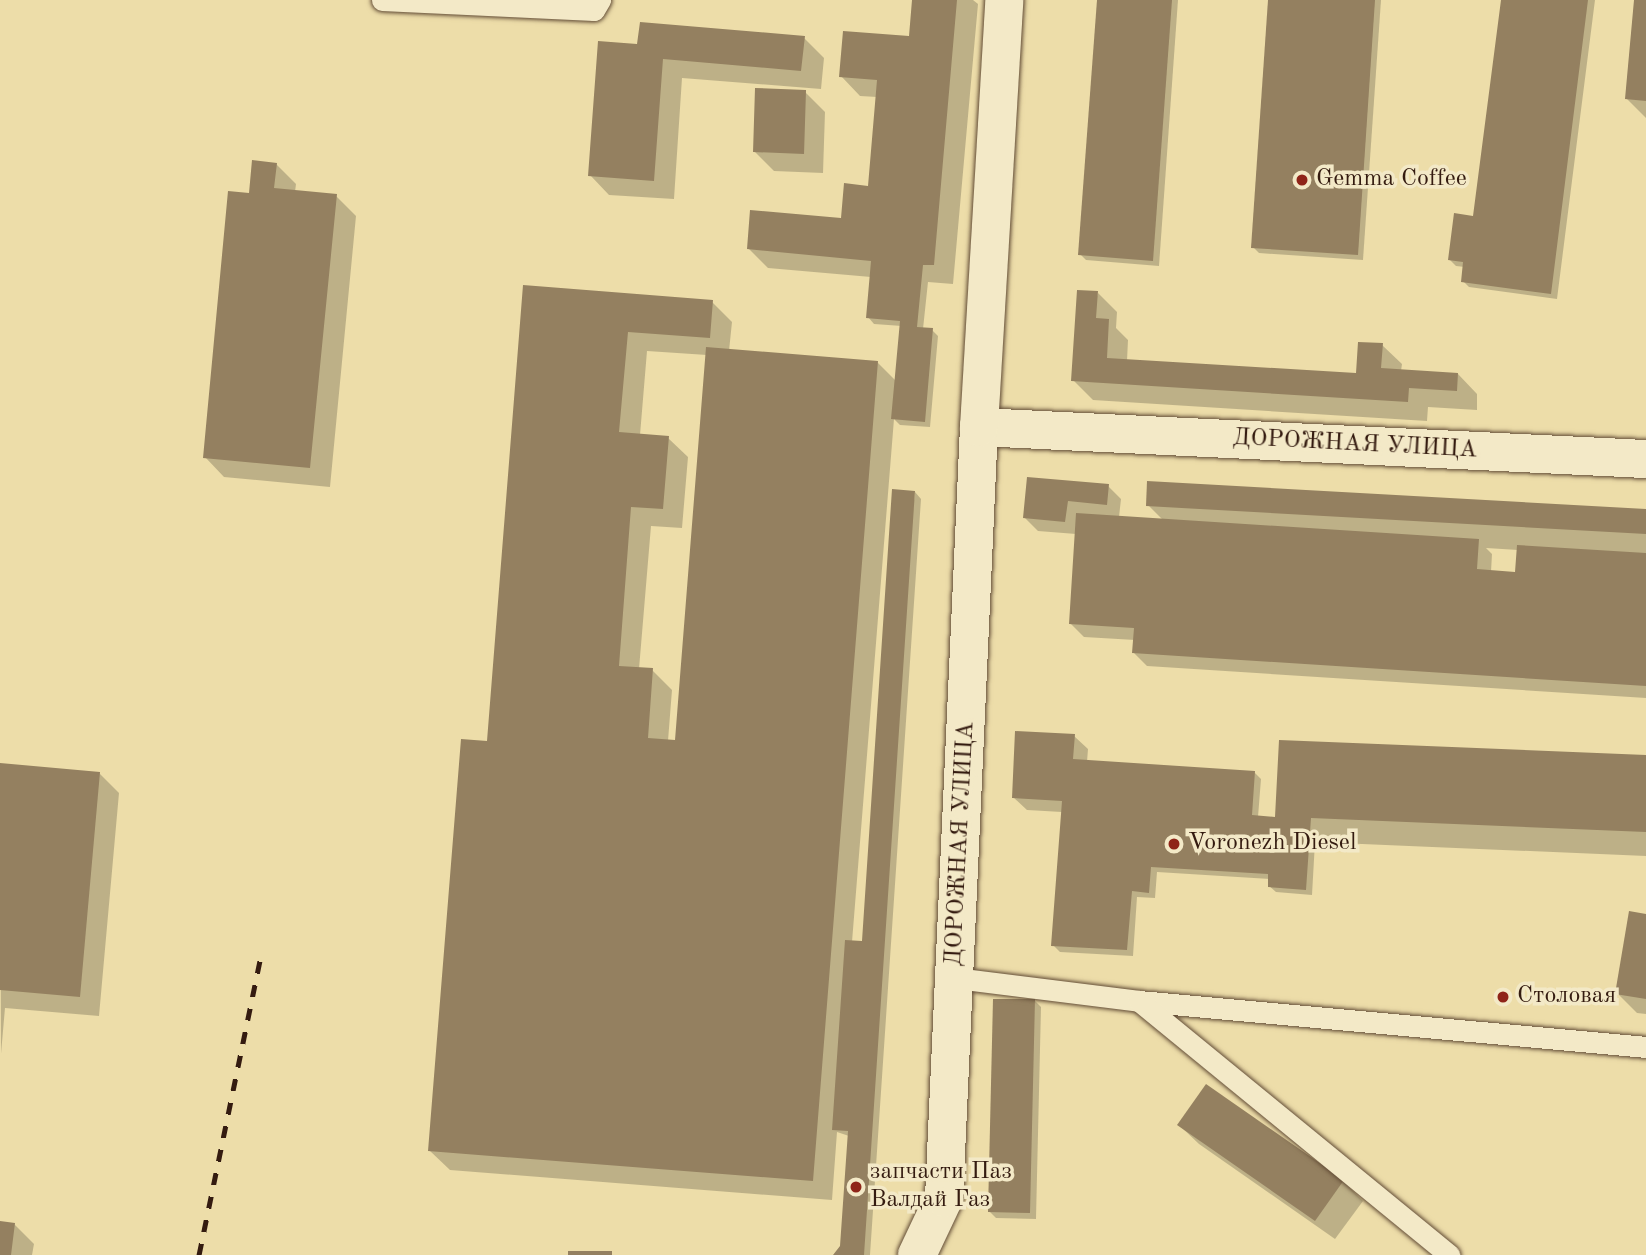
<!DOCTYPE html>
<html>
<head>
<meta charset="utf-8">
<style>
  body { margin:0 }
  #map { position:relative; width:1646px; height:1255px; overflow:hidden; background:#eddda9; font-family:"Old Standard TT",serif }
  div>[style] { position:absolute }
  .shadow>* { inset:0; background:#0003 }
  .building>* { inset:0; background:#948060 }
  .roads { filter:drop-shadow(0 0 2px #624c36) drop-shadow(0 0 2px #624c36) }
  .lane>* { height:21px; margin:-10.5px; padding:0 10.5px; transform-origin:10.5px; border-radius:10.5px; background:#f3e9c7 }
  .street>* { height:38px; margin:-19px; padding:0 19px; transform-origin:19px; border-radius:19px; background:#f3e9c7 }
  .secondary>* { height:38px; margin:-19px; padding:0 19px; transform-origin:19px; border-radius:19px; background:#f3e9c7 }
  .rail>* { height:5px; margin-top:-2.5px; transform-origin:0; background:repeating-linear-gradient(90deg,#341b10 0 12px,transparent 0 24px) }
  .dots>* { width:19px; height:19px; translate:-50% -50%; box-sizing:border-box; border:4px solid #f3e9c7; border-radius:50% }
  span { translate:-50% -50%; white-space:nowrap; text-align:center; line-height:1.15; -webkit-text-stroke:7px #f3e9c7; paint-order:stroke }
  .poi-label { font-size:24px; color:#341b10 }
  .left { translate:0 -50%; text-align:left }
  .street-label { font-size:24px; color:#341b10 }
</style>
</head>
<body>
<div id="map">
  <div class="shadow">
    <div style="clip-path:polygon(evenodd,914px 0,973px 0,978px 4px,953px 284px,928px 282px,923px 329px,932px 330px,938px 336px,930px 427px,900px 425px,894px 419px,852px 942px,863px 943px,915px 492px,921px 499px,870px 1255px,835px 1255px,842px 1247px,849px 1136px,837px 1132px,832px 1200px,450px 1170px,430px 1151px,488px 743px,524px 287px,712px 302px,732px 322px,729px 351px,877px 362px,897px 382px,902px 326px,874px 324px,868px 317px,871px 277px,768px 268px,748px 248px,842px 220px,870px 187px,877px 97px,860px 96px,841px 76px,910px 38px,914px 0,647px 351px,707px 355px,677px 742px,668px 741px,672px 690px,652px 670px,639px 669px,651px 526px,682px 528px,688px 457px,668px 438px,640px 435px,647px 351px)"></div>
    <div style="clip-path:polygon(1098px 0,1178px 0,1159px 266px,1086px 260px,1080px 254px)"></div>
    <div style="clip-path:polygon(1269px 0,1381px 0,1363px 260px,1259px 253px,1253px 247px)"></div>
    <div style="clip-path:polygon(1503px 0,1595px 0,1557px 299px,1469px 287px,1463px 281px,1465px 267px,1456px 266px,1450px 260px,1475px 218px)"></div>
    <div style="clip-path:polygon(1636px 0,1646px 0,1646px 118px,1627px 99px)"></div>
    <div style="clip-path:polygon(804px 38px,824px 58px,821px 89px,682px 78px,674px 199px,609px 195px,590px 175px,639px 46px)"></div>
    <div style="clip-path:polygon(805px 92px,825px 112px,823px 173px,774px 171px,754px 151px)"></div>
    <div style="clip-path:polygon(276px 164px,296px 184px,295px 192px,336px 196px,356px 216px,330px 487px,224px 477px,205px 457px,250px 195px)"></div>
    <div style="clip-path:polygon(1098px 293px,1117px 312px,1116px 328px,1128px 340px,1127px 361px,1358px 375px,1382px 345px,1402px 364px,1401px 371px,1458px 374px,1477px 394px,1477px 410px,1428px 407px,1427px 421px,1093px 400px,1073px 380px)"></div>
    <div style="clip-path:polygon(evenodd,1108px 486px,1121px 499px,1119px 517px,1163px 520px,1148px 505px,1646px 511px,1646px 698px,1147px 666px,1134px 653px,1135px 640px,1084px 637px,1070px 623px,1076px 534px,1038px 531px,1024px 517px,1108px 486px,1486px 548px,1518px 550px,1517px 574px,1491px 572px,1492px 554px,1486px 548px)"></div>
    <div style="clip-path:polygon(1074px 736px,1088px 749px,1087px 762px,1254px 772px,1261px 779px,1258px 817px,1277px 818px,1646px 757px,1646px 856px,1315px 842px,1312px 895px,1276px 892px,1269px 886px,1270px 879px,1157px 872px,1155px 898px,1137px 897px,1133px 956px,1060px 952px,1053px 945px,1062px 812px,1027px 810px,1013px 797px)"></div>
    <div style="clip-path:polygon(0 765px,99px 773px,119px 793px,99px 1016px,5px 1008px,1px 1054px)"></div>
    <div style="clip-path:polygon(1646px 916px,1646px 1014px,1637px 1013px,1617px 993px)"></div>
    <div style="clip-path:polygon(1035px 1001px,1041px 1007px,1036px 1219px,996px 1218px,990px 1212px)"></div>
    <div style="clip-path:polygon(1179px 1125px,1343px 1181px,1363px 1201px,1335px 1239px,1199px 1144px)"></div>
    <div style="clip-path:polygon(0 1223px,14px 1224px,34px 1244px,32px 1255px,0 1255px)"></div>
  </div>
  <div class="building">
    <div style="clip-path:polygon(912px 0,957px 0,934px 265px,923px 265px,917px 327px,933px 328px,925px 422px,891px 419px,900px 321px,866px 318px,871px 261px,747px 249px,750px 210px,841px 218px,844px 183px,868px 186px,877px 80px,839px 77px,843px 31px,909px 36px)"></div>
    <div style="clip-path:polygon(1097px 0,1172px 0,1153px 261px,1078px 255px)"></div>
    <div style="clip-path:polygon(1268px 0,1375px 0,1358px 255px,1251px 248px)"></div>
    <div style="clip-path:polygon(1501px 0,1588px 0,1551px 294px,1461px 282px,1463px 262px,1448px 260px,1454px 213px,1473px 216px)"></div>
    <div style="clip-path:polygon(1634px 0,1646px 0,1646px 101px,1625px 99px)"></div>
    <div style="clip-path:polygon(640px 22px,805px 36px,801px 71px,663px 59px,654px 181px,588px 176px,598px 41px,637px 44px)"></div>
    <div style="clip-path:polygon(755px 88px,806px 90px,804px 154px,753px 152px)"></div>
    <div style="clip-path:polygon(252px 160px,277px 163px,274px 188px,337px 194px,310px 468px,203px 458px,228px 191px,249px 193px)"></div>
    <div style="clip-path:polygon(523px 285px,713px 300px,710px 338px,628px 332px,619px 432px,669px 436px,663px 509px,631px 507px,619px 666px,653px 668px,648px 738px,675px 740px,706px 347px,878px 361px,813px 1181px,428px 1151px,461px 739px,487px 741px)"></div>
    <div style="clip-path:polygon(1077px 290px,1098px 291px,1096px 318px,1109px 319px,1107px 358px,1356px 373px,1358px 342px,1383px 343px,1381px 368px,1458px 373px,1457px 391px,1409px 388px,1408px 402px,1071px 381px)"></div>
    <div style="clip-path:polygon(1027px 477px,1109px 484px,1107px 505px,1068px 501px,1065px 522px,1023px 518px)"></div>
    <div style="clip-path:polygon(1147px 481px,1646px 509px,1646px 534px,1146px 506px)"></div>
    <div style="clip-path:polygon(892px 489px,915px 491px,864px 1255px,833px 1255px,840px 1246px,848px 1131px,832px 1130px,845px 940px,862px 941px)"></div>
    <div style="clip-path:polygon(1076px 513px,1479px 539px,1477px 569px,1515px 572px,1517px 545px,1646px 553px,1646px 686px,1132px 653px,1134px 628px,1069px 624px)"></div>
    <div style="clip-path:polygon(1015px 731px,1075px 734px,1073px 759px,1255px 771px,1252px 815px,1275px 817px,1279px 740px,1646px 755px,1646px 832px,1311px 818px,1306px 890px,1268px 887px,1268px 874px,1151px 867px,1149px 893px,1132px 891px,1127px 950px,1051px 946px,1062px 801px,1012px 798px)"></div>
    <div style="clip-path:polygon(0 763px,100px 772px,80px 997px,0 990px)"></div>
    <div style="clip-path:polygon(1629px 911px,1646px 914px,1646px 999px,1615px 994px)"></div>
    <div style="clip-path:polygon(993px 999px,1035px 999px,1030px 1213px,988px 1212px)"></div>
    <div style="clip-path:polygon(1206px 1084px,1344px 1180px,1315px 1221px,1177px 1125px)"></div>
    <div style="clip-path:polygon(0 1221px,15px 1223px,11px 1255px,0 1255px)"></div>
    <div style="clip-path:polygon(568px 1251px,612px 1251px,612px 1255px,568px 1255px)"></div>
  </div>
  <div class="roads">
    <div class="lane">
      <div style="left:382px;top:0;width:212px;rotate:2.7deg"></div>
      <div style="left:594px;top:10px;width:12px;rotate:-59deg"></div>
      <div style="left:955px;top:978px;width:185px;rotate:7.1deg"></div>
      <div style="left:1139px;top:1001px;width:509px;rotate:5.18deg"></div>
      <div style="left:1139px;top:1001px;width:401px;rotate:39.3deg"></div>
    </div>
    <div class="street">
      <div style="left:979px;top:427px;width:668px;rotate:2.75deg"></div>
    </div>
    <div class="secondary">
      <div style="left:917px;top:1255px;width:63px;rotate:-64.7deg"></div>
      <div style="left:944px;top:1198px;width:772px;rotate:-87.4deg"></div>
      <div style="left:979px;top:427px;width:428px;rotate:-86.6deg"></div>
    </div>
  </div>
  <div class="rail">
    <div style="left:199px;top:1255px;width:311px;rotate:-78.3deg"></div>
  </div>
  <div class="dots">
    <div style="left:1302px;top:180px;background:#8f2418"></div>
    <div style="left:1174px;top:844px;background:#8f2418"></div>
    <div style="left:1503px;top:997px;background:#8f2418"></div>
    <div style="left:856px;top:1187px;background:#8f2418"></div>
  </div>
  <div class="poi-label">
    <span class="left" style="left:1316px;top:180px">Gemma Coffee</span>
    <span class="left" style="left:1188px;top:844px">Voronezh Diesel</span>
    <span class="left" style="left:1517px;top:997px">Столовая</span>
    <span class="left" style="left:870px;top:1187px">запчасти Паз<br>Валдай Газ</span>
  </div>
  <div class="street-label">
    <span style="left:1355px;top:445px;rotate:3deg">ДОРОЖНАЯ УЛИЦА</span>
    <span style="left:961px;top:844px;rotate:-87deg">ДОРОЖНАЯ УЛИЦА</span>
  </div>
</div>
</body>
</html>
